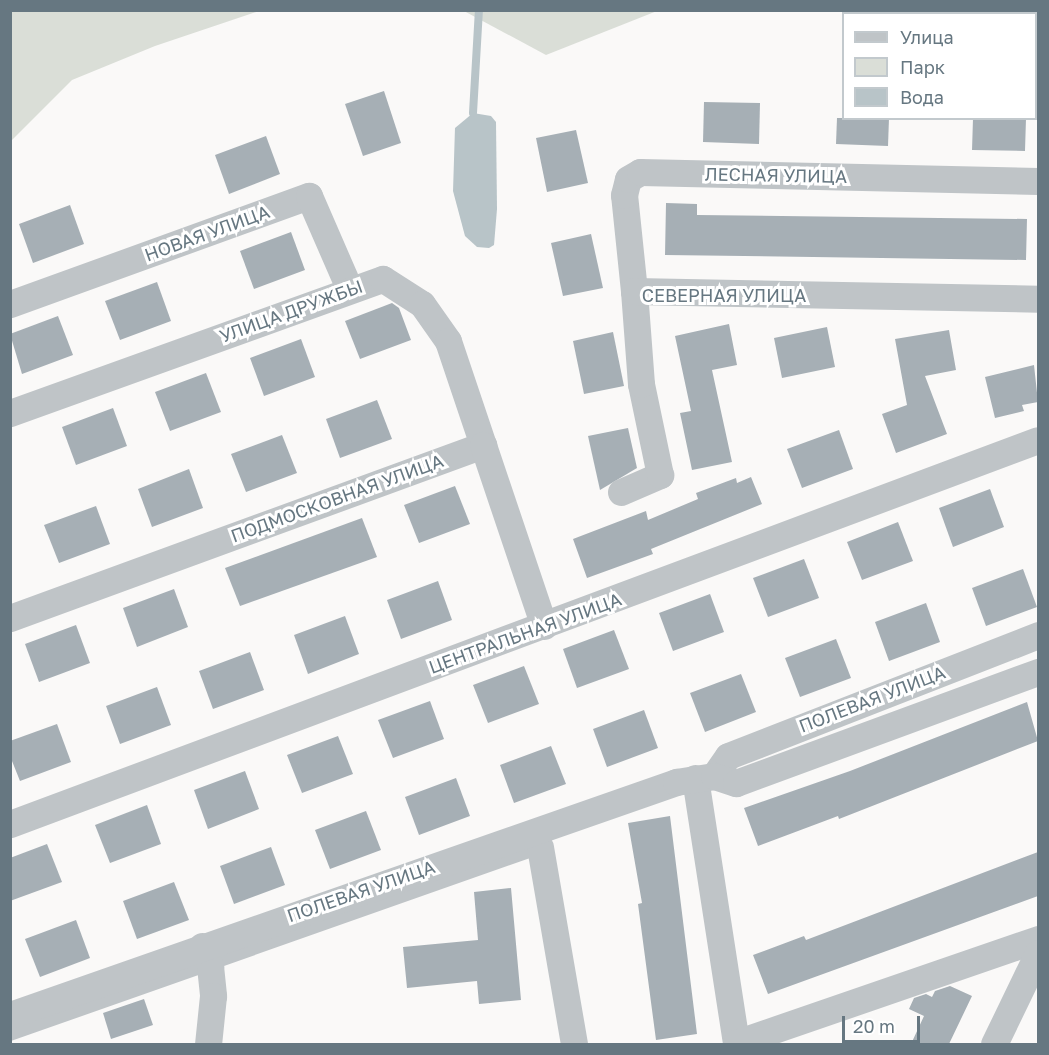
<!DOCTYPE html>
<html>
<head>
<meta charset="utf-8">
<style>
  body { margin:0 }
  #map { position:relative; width:1049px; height:1055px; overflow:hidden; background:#faf9f8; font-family:"Golos Text",sans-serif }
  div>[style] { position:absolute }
  .green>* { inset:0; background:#daded7 }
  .water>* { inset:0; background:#b8c4c8 }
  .stream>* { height:8px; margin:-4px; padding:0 4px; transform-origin:4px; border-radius:4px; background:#b8c4c8 }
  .building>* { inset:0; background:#a6afb5 }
  .lane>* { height:14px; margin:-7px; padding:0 7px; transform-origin:7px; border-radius:7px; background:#bfc4c7 }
  .street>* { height:27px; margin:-13.5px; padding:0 13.5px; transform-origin:13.5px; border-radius:13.5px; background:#bfc4c7 }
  span { translate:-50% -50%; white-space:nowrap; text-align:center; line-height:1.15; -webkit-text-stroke:6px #fff; paint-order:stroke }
  .street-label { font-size:18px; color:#667781 }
  .frame { position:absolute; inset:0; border:12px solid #667781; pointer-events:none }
  .legend { position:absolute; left:842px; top:12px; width:195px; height:108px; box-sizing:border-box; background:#fff; border:2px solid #c2c9cd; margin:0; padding:8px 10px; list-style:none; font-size:18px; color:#667781 }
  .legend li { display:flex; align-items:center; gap:12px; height:30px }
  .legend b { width:30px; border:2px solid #c2c9cd }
  .scale { position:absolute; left:842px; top:1016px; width:78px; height:27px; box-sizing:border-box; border:3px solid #667781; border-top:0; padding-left:8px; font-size:18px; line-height:21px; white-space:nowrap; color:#667781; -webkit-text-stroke:4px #fff; paint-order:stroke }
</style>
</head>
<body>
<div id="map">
  <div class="green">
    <div style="clip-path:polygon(11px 10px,259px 10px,259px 11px,155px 46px,72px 80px,11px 141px)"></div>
    <div style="clip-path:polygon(464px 11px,657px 11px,546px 55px)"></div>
    <div style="clip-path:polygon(886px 11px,1038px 11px,1038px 59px,1036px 14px)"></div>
  </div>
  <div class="water">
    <div style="clip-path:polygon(473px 113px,491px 116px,496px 122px,497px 209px,494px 245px,489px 248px,477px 247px,465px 236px,453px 191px,455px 128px)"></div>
  </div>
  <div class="stream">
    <div style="left:473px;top:113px;width:103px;rotate:-86.7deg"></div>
  </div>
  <div class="building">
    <div style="clip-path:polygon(384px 91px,401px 143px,363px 156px,345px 104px)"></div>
    <div style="clip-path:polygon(704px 102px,760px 103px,759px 144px,703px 142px)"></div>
    <div style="clip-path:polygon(837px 118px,889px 118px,888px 146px,836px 144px)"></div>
    <div style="clip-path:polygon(973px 118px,1026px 118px,1025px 151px,972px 150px)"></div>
    <div style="clip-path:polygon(576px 130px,588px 183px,547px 192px,536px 138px)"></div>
    <div style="clip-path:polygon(266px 136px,280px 174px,229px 194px,215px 155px)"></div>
    <div style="clip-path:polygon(666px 203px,697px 204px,697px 215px,1027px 219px,1026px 260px,665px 255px)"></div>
    <div style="clip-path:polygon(70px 205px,84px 244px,33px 263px,19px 224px)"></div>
    <div style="clip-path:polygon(291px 232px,305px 270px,254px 289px,240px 251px)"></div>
    <div style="clip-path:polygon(591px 234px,603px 288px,563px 296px,551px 243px)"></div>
    <div style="clip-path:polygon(157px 282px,171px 321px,120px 340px,105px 301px)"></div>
    <div style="clip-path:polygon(392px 303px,399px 308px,411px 340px,360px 359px,345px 321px)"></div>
    <div style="clip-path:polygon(58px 316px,73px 355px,22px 374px,10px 334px)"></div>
    <div style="clip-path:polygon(729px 324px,737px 365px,712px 370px,732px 462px,692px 470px,680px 413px,691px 411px,675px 336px)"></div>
    <div style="clip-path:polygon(827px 327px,835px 367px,782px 378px,774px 338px)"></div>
    <div style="clip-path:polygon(949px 330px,956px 370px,925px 376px,947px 434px,896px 453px,882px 414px,907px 405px,895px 339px)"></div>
    <div style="clip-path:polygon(613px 332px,624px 386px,584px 394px,573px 341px)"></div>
    <div style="clip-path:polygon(301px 339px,315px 377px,264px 396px,250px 358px)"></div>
    <div style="clip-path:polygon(1034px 365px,1038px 402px,1022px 405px,1024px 411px,995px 418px,985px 377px)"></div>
    <div style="clip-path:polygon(206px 373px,221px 412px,170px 431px,155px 392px)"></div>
    <div style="clip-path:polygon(377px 400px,392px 439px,340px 458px,326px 419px)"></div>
    <div style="clip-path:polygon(113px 408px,127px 446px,76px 465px,62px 427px)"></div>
    <div style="clip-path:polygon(628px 428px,637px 468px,600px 490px,588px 436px)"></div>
    <div style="clip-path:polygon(839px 430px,853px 469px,802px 488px,787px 449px)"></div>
    <div style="clip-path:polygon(282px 435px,297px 473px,246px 492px,231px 454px)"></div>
    <div style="clip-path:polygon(189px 469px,203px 508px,152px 527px,138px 489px)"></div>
    <div style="clip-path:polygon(751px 477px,762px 504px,651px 549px,653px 554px,587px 578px,573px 539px,646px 511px,648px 520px,698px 499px,696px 493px,736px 478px,737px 483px)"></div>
    <div style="clip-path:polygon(455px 486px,470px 524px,419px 543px,404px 505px)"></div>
    <div style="clip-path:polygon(990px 489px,1004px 527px,953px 547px,939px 508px)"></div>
    <div style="clip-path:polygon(96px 506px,110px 544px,59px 563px,44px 525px)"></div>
    <div style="clip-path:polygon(362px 518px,377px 557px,240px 606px,225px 568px)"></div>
    <div style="clip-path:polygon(898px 522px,913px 561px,862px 580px,847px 542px)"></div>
    <div style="clip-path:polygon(804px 559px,819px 598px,768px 617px,753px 578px)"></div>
    <div style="clip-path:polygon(1023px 569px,1037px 607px,986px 626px,972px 588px)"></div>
    <div style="clip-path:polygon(438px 581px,452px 620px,401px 639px,387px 600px)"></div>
    <div style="clip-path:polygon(174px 589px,188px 627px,137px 647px,123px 608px)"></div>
    <div style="clip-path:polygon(710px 594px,724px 632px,673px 651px,659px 613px)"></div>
    <div style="clip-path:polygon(926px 603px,940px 642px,889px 661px,875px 622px)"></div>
    <div style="clip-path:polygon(345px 616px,359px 654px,308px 674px,294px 635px)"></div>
    <div style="clip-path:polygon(76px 625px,90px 663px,39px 682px,25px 644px)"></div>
    <div style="clip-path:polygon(614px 630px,629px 669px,577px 688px,563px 649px)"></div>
    <div style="clip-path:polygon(836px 639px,851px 678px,800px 697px,785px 658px)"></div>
    <div style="clip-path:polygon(250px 652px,264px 690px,213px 709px,199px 671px)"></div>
    <div style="clip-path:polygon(524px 666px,539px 704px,488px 723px,473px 685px)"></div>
    <div style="clip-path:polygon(741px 674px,756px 712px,705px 732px,690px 693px)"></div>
    <div style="clip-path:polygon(157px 687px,171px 725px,120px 744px,106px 706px)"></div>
    <div style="clip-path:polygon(430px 701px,444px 739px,393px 758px,378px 720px)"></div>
    <div style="clip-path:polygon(1027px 702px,1038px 741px,839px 819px,838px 816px,758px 846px,744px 808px,850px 771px)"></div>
    <div style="clip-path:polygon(644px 710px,658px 748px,607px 767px,593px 729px)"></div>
    <div style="clip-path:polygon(57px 724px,71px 762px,20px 781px,10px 756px,10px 741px)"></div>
    <div style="clip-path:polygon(338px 736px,353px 774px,302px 793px,287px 755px)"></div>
    <div style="clip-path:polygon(551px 746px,566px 784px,514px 803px,500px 765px)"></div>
    <div style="clip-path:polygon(245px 771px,259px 809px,208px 829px,194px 790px)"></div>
    <div style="clip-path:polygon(456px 778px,470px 816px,419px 835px,405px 797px)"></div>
    <div style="clip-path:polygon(147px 805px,161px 844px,110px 863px,95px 825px)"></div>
    <div style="clip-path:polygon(366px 811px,381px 850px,330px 869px,315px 830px)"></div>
    <div style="clip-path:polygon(670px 816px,697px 1034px,656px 1040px,638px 904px,642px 903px,628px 823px)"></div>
    <div style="clip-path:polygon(47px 844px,62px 882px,10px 901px,10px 858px)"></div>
    <div style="clip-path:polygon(271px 847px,285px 885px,234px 904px,220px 866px)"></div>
    <div style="clip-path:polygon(1038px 852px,1038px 896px,768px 994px,753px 955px,804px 936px,806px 940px)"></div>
    <div style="clip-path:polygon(174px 882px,189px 920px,137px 939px,123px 901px)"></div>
    <div style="clip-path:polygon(511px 888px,521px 1000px,479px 1004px,477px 981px,407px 988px,403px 947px,478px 940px,474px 892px)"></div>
    <div style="clip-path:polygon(76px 920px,90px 958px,40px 977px,25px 939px)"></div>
    <div style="clip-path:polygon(950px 986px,972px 996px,949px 1044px,911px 1044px,924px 1016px,909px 1009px,914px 998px,926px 994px,932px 997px,935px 991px)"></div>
    <div style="clip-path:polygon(144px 999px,153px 1025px,111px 1039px,103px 1013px)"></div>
  </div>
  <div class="lane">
    <div style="left:10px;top:1034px;width:562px;rotate:-19.43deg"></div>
  </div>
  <div class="street">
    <div style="left:634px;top:291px;width:97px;rotate:-95.9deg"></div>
    <div style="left:624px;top:195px;width:16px;rotate:-76deg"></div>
    <div style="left:628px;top:179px;width:14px;rotate:-30deg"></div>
    <div style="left:640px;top:172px;width:398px;rotate:1.3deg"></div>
    <div style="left:10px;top:304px;width:318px;rotate:-19.9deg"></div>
    <div style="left:309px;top:196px;width:100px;rotate:66.5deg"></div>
    <div style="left:10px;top:413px;width:396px;rotate:-19.8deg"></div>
    <div style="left:383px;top:279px;width:46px;rotate:32.7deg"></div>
    <div style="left:422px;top:304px;width:45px;rotate:54.9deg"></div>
    <div style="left:448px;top:341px;width:110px;rotate:71.4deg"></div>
    <div style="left:621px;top:492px;width:43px;rotate:-23.6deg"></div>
    <div style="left:660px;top:475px;width:93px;rotate:-101.8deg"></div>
    <div style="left:641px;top:384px;width:93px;rotate:-94.3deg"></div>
    <div style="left:634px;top:291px;width:404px;rotate:1.1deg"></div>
    <div style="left:10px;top:618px;width:504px;rotate:-20.09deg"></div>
    <div style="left:483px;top:445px;width:191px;rotate:71.4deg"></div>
    <div style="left:714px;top:776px;width:24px;rotate:-55deg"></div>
    <div style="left:728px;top:756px;width:333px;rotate:-21.3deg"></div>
    <div style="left:695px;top:778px;width:269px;rotate:81.2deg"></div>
    <div style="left:10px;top:824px;width:1097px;rotate:-20.48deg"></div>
    <div style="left:540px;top:847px;width:200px;rotate:80.2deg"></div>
    <div style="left:202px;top:946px;width:22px;rotate:68deg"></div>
    <div style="left:210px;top:966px;width:30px;rotate:84deg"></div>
    <div style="left:213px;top:996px;width:48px;rotate:95.9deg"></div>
    <div style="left:10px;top:1015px;width:706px;rotate:-19.28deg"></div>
    <div style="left:676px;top:782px;width:38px;rotate:-9deg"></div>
    <div style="left:714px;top:776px;width:23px;rotate:18deg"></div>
    <div style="left:736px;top:783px;width:322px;rotate:-20.2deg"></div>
    <div style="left:736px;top:1043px;width:319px;rotate:-19deg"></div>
    <div style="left:994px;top:1044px;width:101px;rotate:-64.2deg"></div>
  </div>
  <div class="street-label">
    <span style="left:776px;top:175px;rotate:1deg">ЛЕСНАЯ УЛИЦА</span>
    <span style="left:207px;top:233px;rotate:-20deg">НОВАЯ УЛИЦА</span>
    <span style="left:724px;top:295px">СЕВЕРНАЯ УЛИЦА</span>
    <span style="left:291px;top:311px;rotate:-20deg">УЛИЦА ДРУЖБЫ</span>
    <span style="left:337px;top:498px;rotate:-20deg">ПОДМОСКОВНАЯ УЛИЦА</span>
    <span style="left:525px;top:633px;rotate:-20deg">ЦЕНТРАЛЬНАЯ УЛИЦА</span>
    <span style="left:872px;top:699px;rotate:-21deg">ПОЛЕВАЯ УЛИЦА</span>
    <span style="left:361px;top:891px;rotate:-19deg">ПОЛЕВАЯ УЛИЦА</span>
  </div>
  <div class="frame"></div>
  <ul class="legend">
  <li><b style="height:8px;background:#bfc4c7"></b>Улица</li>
  <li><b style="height:16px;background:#daded7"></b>Парк</li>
  <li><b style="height:16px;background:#b8c4c8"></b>Вода</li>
  </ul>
  <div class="scale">20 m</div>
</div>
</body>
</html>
